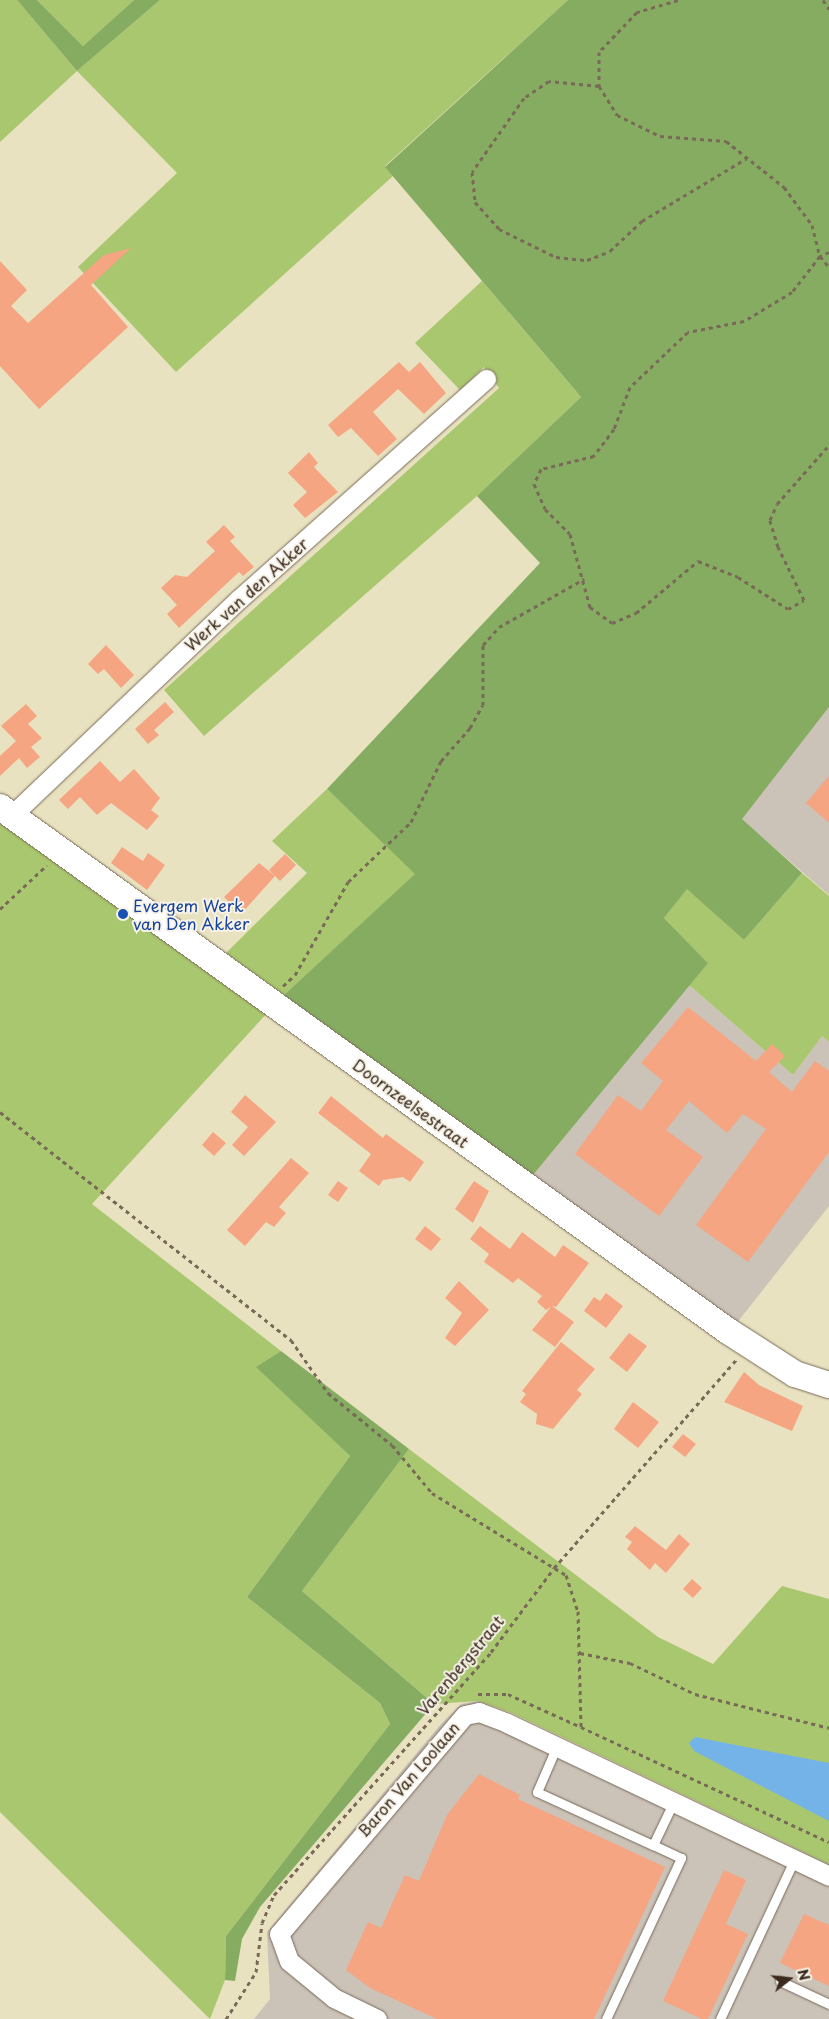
<!DOCTYPE html>
<html>
<head>
<meta charset="utf-8">
<style>
  body { margin:0 }
  #map { position:relative; width:829px; height:2019px; overflow:hidden; background:#e9e2c0; font-family:"Playpen Sans",sans-serif }
  div>[style] { position:absolute }
  .industrial>* { inset:0; background:#cbc2b8 }
  .green>* { inset:0; background:#a9c76f }
  .forest>* { inset:0; background:#86ac62 }
  .water>* { inset:0; background:#74b3e7 }
  .building>* { inset:0; background:#f5a582 }
  .path>* { height:3px; margin-top:-1.5px; transform-origin:0; background:repeating-linear-gradient(90deg,#786a57 0 4px,transparent 0 8px) }
  .roads { filter:drop-shadow(0 0 1px #786a57) drop-shadow(0 0 1px #786a57) }
  .lane>* { height:9px; margin:-4.5px; padding:0 4.5px; transform-origin:4.5px; border-radius:4.5px; background:#fff }
  .street>* { height:19px; margin:-9.5px; padding:0 9.5px; transform-origin:9.5px; border-radius:9.5px; background:#fff }
  .secondary>* { height:26px; margin:-13px; padding:0 13px; transform-origin:13px; border-radius:13px; background:#fff }
  .dots>* { width:14px; height:14px; translate:-50% -50%; box-sizing:border-box; border:2px solid #f7f3e8; border-radius:50% }
  span { translate:-50% -50%; white-space:nowrap; text-align:center; line-height:1.15; -webkit-text-stroke:4px #f7f3e8; paint-order:stroke }
  .street-label { font-size:16px; color:#3b2a1e }
  .transit-label { font-size:16px; color:#164399 }
  .left { translate:0 -50%; text-align:left }
  .north { position:absolute; left:764px; top:1954px; width:50px; height:50px; -webkit-text-stroke:4px #f7f3e8; paint-order:stroke; rotate:74deg; font-size:14px; font-weight:700; line-height:20px; text-align:center; color:#3b2a1e }
  .north::after { content:''; display:block; margin:auto; width:18px; height:22px; background:#3b2a1e; clip-path:polygon(50% 0,100% 100%,50% 72%,0 100%) }
</style>
</head>
<body>
<div id="map">
  <div class="industrial">
    <div style="clip-path:polygon(829px 707px,829px 895px,741px 819px)"></div>
    <div style="clip-path:polygon(689px 985px,793px 1075px,822px 1036px,829px 1042px,829px 1206px,736px 1324px,533px 1175px)"></div>
    <div style="clip-path:polygon(479px 1701px,829px 1864px,829px 2019px,254px 2019px,270px 1999px,267px 1932px,441px 1724px,461px 1704px)"></div>
  </div>
  <div class="green">
    <div style="clip-path:polygon(0 0,17px 0,77px 71px,160px 0,568px 0,385px 166px,393px 176px,176px 372px,78px 267px,177px 173px,77px 71px,0 142px)"></div>
    <div style="clip-path:polygon(37px 0,134px 0,83px 46px)"></div>
    <div style="clip-path:polygon(482px 281px,581px 397px,477px 496px,204px 736px,164px 690px,499px 388px,484px 367px,460px 390px,415px 343px)"></div>
    <div style="clip-path:polygon(327px 789px,416px 874px,284px 995px,226px 953px,307px 873px,272px 841px)"></div>
    <div style="clip-path:polygon(0 819px,269px 1011px,92px 1204px,281px 1351px,257px 1367px,350px 1456px,247px 1597px,380px 1703px,390px 1724px,226px 1936px,225px 1980px,210px 2019px,0 1812px)"></div>
    <div style="clip-path:polygon(802px 873px,829px 896px,829px 1042px,822px 1036px,793px 1075px,689px 985px,707px 962px,664px 918px,687px 888px,744px 940px)"></div>
    <div style="clip-path:polygon(409px 1449px,658px 1637px,713px 1664px,782px 1586px,829px 1599px,829px 1864px,512px 1713px,479px 1701px,434px 1704px,302px 1591px)"></div>
  </div>
  <div class="forest">
    <div style="clip-path:polygon(17px 0,37px 0,83px 46px,134px 0,160px 0,77px 71px)"></div>
    <div style="clip-path:polygon(568px 0,829px 0,829px 707px,742px 819px,802px 873px,744px 940px,687px 889px,664px 918px,708px 963px,533px 1175px,284px 995px,415px 874px,327px 789px,540px 563px,477px 496px,581px 397px,385px 167px)"></div>
    <div style="clip-path:polygon(281px 1351px,409px 1449px,302px 1591px,434px 1704px,260px 1907px,242px 1939px,235px 1981px,225px 1980px,226px 1936px,390px 1724px,380px 1703px,247px 1597px,350px 1456px,256px 1367px)"></div>
  </div>
  <div class="water">
    <div style="clip-path:polygon(695px 1737px,829px 1763px,829px 1821px,694px 1751px,689px 1743px)"></div>
  </div>
  <div class="building">
    <div style="clip-path:polygon(131px 248px,91px 285px,128px 327px,39px 409px,0 366px,0 261px,27px 290px,11px 306px,28px 323px,104px 255px)"></div>
    <div style="clip-path:polygon(399px 362px,409px 372px,420px 362px,446px 393px,424px 414px,398px 389px,373px 412px,397px 439px,378px 456px,351px 428px,338px 437px,328px 425px)"></div>
    <div style="clip-path:polygon(309px 452px,318px 463px,314px 467px,338px 492px,305px 518px,293px 505px,307px 492px,288px 473px)"></div>
    <div style="clip-path:polygon(224px 525px,235px 537px,230px 541px,254px 567px,243px 576px,239px 572px,179px 628px,167px 614px,177px 605px,161px 588px,175px 575px,187px 577px,215px 551px,206px 542px)"></div>
    <div style="clip-path:polygon(106px 645px,134px 675px,121px 688px,104px 669px,98px 674px,88px 664px)"></div>
    <div style="clip-path:polygon(165px 702px,174px 712px,154px 730px,159px 735px,148px 744px,135px 729px)"></div>
    <div style="clip-path:polygon(26px 704px,37px 716px,28px 724px,42px 738px,31px 747px,40px 757px,27px 768px,19px 758px,0 776px,0 756px,16px 741px,1px 726px)"></div>
    <div style="clip-path:polygon(100px 761px,120px 782px,134px 769px,160px 798px,151px 810px,159px 816px,147px 830px,111px 803px,97px 815px,80px 797px,68px 809px,59px 800px)"></div>
    <div style="clip-path:polygon(829px 776px,829px 823px,806px 803px)"></div>
    <div style="clip-path:polygon(122px 847px,143px 861px,148px 853px,165px 865px,147px 890px,111px 863px)"></div>
    <div style="clip-path:polygon(285px 854px,296px 865px,280px 881px,269px 870px)"></div>
    <div style="clip-path:polygon(259px 863px,275px 876px,241px 914px,224px 897px)"></div>
    <div style="clip-path:polygon(688px 1007px,756px 1061px,772px 1044px,785px 1056px,769px 1072px,792px 1092px,815px 1061px,829px 1071px,829px 1152px,748px 1262px,696px 1225px,766px 1129px,743px 1114px,727px 1133px,689px 1101px,666px 1130px,703px 1157px,659px 1216px,575px 1154px,618px 1095px,641px 1111px,663px 1081px,641px 1063px)"></div>
    <div style="clip-path:polygon(245px 1095px,276px 1122px,244px 1156px,232px 1145px,248px 1127px,231px 1112px)"></div>
    <div style="clip-path:polygon(331px 1096px,383px 1138px,386px 1134px,424px 1162px,410px 1182px,403px 1177px,383px 1180px,379px 1186px,359px 1171px,371px 1154px,318px 1113px)"></div>
    <div style="clip-path:polygon(213px 1132px,226px 1143px,214px 1156px,202px 1145px)"></div>
    <div style="clip-path:polygon(291px 1158px,309px 1173px,279px 1207px,286px 1213px,274px 1227px,266px 1222px,245px 1246px,227px 1230px)"></div>
    <div style="clip-path:polygon(338px 1181px,348px 1188px,338px 1202px,328px 1195px)"></div>
    <div style="clip-path:polygon(474px 1181px,489px 1191px,473px 1223px,455px 1209px)"></div>
    <div style="clip-path:polygon(425px 1226px,441px 1239px,431px 1251px,415px 1239px)"></div>
    <div style="clip-path:polygon(480px 1226px,510px 1249px,522px 1232px,555px 1257px,563px 1245px,589px 1263px,556px 1307px,552px 1306px,574px 1322px,555px 1347px,532px 1330px,551px 1307px,546px 1310px,537px 1302px,542px 1296px,518px 1278px,513px 1283px,484px 1262px,489px 1254px,470px 1239px)"></div>
    <div style="clip-path:polygon(459px 1281px,489px 1310px,455px 1346px,445px 1338px,462px 1313px,445px 1298px)"></div>
    <div style="clip-path:polygon(606px 1293px,623px 1306px,606px 1328px,584px 1311px,594px 1297px,600px 1301px)"></div>
    <div style="clip-path:polygon(629px 1333px,647px 1346px,627px 1372px,609px 1358px)"></div>
    <div style="clip-path:polygon(561px 1342px,595px 1369px,577px 1390px,582px 1394px,553px 1429px,536px 1424px,537px 1414px,520px 1402px,526px 1394px,522px 1391px)"></div>
    <div style="clip-path:polygon(744px 1372px,759px 1385px,803px 1406px,792px 1431px,724px 1402px)"></div>
    <div style="clip-path:polygon(633px 1402px,659px 1422px,638px 1448px,614px 1429px)"></div>
    <div style="clip-path:polygon(683px 1434px,696px 1444px,685px 1457px,672px 1447px)"></div>
    <div style="clip-path:polygon(635px 1526px,666px 1550px,679px 1534px,690px 1544px,666px 1573px,655px 1563px,650px 1570px,627px 1549px,632px 1542px,625px 1537px)"></div>
    <div style="clip-path:polygon(692px 1579px,702px 1588px,693px 1598px,683px 1589px)"></div>
    <div style="clip-path:polygon(479px 1774px,520px 1795px,518px 1799px,665px 1867px,594px 2019px,437px 2019px,370px 1988px,346px 1970px,368px 1922px,381px 1928px,405px 1875px,419px 1881px,447px 1815px)"></div>
    <div style="clip-path:polygon(724px 1870px,746px 1880px,726px 1924px,748px 1934px,708px 2019px,702px 2019px,663px 2001px)"></div>
    <div style="clip-path:polygon(804px 1914px,829px 1925px,829px 1986px,780px 1963px)"></div>
  </div>
  <div class="path">
    <div style="left:678px;top:0;width:43px;rotate:163.7deg"></div>
    <div style="left:637px;top:12px;width:55px;rotate:133.5deg"></div>
    <div style="left:599px;top:52px;width:34px;rotate:90deg"></div>
    <div style="left:599px;top:86px;width:34px;rotate:58deg"></div>
    <div style="left:617px;top:115px;width:48px;rotate:26deg"></div>
    <div style="left:660px;top:136px;width:66px;rotate:4.3deg"></div>
    <div style="left:726px;top:141px;width:74px;rotate:38.4deg"></div>
    <div style="left:784px;top:187px;width:47px;rotate:53.6deg"></div>
    <div style="left:812px;top:225px;width:32px;rotate:76deg"></div>
    <div style="left:820px;top:256px;width:46px;rotate:127.9deg"></div>
    <div style="left:792px;top:292px;width:56px;rotate:148.9deg"></div>
    <div style="left:744px;top:321px;width:57px;rotate:168.9deg"></div>
    <div style="left:688px;top:332px;width:80px;rotate:136.5deg"></div>
    <div style="left:630px;top:387px;width:45px;rotate:110.9deg"></div>
    <div style="left:614px;top:429px;width:34px;rotate:127deg"></div>
    <div style="left:594px;top:456px;width:55px;rotate:166.2deg"></div>
    <div style="left:541px;top:469px;width:17px;rotate:115deg"></div>
    <div style="left:534px;top:484px;width:27px;rotate:66deg"></div>
    <div style="left:545px;top:509px;width:35px;rotate:45deg"></div>
    <div style="left:570px;top:534px;width:76px;rotate:74.7deg"></div>
    <div style="left:590px;top:607px;width:27px;rotate:36deg"></div>
    <div style="left:612px;top:623px;width:26px;rotate:-23deg"></div>
    <div style="left:636px;top:613px;width:81px;rotate:-40deg"></div>
    <div style="left:698px;top:561px;width:43px;rotate:21.8deg"></div>
    <div style="left:738px;top:577px;width:59px;rotate:32.6deg"></div>
    <div style="left:788px;top:609px;width:18px;rotate:-29deg"></div>
    <div style="left:804px;top:600px;width:59px;rotate:-116.1deg"></div>
    <div style="left:778px;top:547px;width:28px;rotate:-107deg"></div>
    <div style="left:770px;top:520px;width:17px;rotate:-66deg"></div>
    <div style="left:777px;top:504px;width:79px;rotate:-48.6deg"></div>
    <div style="left:823px;top:0;width:11px;rotate:56deg"></div>
    <div style="left:599px;top:86px;width:50px;rotate:-174.3deg"></div>
    <div style="left:549px;top:81px;width:30px;rotate:146deg"></div>
    <div style="left:524px;top:98px;width:90px;rotate:125.1deg"></div>
    <div style="left:472px;top:172px;width:30px;rotate:84deg"></div>
    <div style="left:475px;top:202px;width:36px;rotate:48deg"></div>
    <div style="left:499px;top:229px;width:64px;rotate:26.2deg"></div>
    <div style="left:556px;top:257px;width:31px;rotate:6deg"></div>
    <div style="left:587px;top:260px;width:25px;rotate:-21deg"></div>
    <div style="left:610px;top:251px;width:44px;rotate:-43.2deg"></div>
    <div style="left:642px;top:221px;width:122px;rotate:-31deg"></div>
    <div style="left:829px;top:252px;width:10px;rotate:156deg"></div>
    <div style="left:820px;top:256px;width:14px;rotate:51deg"></div>
    <div style="left:0;top:909px;width:64px;rotate:-43.1deg"></div>
    <div style="left:283px;top:986px;width:16px;rotate:-43deg"></div>
    <div style="left:295px;top:975px;width:107px;rotate:-60.3deg"></div>
    <div style="left:348px;top:882px;width:87px;rotate:-43.6deg"></div>
    <div style="left:411px;top:822px;width:68px;rotate:-63.8deg"></div>
    <div style="left:441px;top:761px;width:44px;rotate:-48.7deg"></div>
    <div style="left:470px;top:728px;width:26px;rotate:-61deg"></div>
    <div style="left:483px;top:705px;width:60px;rotate:-90deg"></div>
    <div style="left:483px;top:645px;width:24px;rotate:-48deg"></div>
    <div style="left:499px;top:627px;width:98px;rotate:-29.5deg"></div>
    <div style="left:0;top:1112px;width:370px;rotate:38.1deg"></div>
    <div style="left:291px;top:1340px;width:65px;rotate:55.1deg"></div>
    <div style="left:328px;top:1393px;width:82px;rotate:39.1deg"></div>
    <div style="left:392px;top:1445px;width:62px;rotate:50.2deg"></div>
    <div style="left:432px;top:1493px;width:157px;rotate:31.5deg"></div>
    <div style="left:566px;top:1575px;width:38px;rotate:72deg"></div>
    <div style="left:578px;top:1611px;width:116px;rotate:88.5deg"></div>
    <div style="left:581px;top:1727px;width:273px;rotate:24.9deg"></div>
    <div style="left:580px;top:1653px;width:51px;rotate:11.3deg"></div>
    <div style="left:630px;top:1663px;width:72px;rotate:25.5deg"></div>
    <div style="left:695px;top:1694px;width:138px;rotate:14.2deg"></div>
    <div style="left:478px;top:1694px;width:30px"></div>
    <div style="left:508px;top:1694px;width:80px;rotate:24.3deg"></div>
    <div style="left:226px;top:2019px;width:56px;rotate:-57.4deg"></div>
    <div style="left:256px;top:1972px;width:49px;rotate:-83deg"></div>
    <div style="left:262px;top:1923px;width:30px;rotate:-67deg"></div>
    <div style="left:274px;top:1895px;width:326px;rotate:-48.2deg"></div>
    <div style="left:491px;top:1652px;width:105px;rotate:-53.1deg"></div>
    <div style="left:554px;top:1568px;width:278px;rotate:-48.8deg"></div>
  </div>
  <div class="roads">
    <div class="lane">
      <div style="left:556px;top:1748px;width:48px;rotate:113.4deg"></div>
      <div style="left:537px;top:1792px;width:128px;rotate:24.6deg"></div>
      <div style="left:653px;top:1845px;width:47px;rotate:-64.5deg"></div>
      <div style="left:780px;top:1981px;width:54px;rotate:25.1deg"></div>
      <div style="left:606px;top:2019px;width:178px;rotate:-65deg"></div>
      <div style="left:681px;top:1858px;width:31px;rotate:-155deg"></div>
      <div style="left:720px;top:2019px;width:175px;rotate:-65deg"></div>
    </div>
    <div class="street">
      <div style="left:12px;top:815px;width:313px;rotate:-43.6deg"></div>
      <div style="left:239px;top:599px;width:331px;rotate:-41.7deg"></div>
      <div style="left:377px;top:2019px;width:48px;rotate:-154deg"></div>
      <div style="left:334px;top:1998px;width:58px;rotate:-140.6deg"></div>
      <div style="left:289px;top:1961px;width:29px;rotate:-110deg"></div>
      <div style="left:279px;top:1934px;width:287px;rotate:-49.7deg"></div>
      <div style="left:465px;top:1715px;width:14px;rotate:-12deg"></div>
      <div style="left:479px;top:1712px;width:30px;rotate:21deg"></div>
      <div style="left:507px;top:1723px;width:357px;rotate:25.4deg"></div>
    </div>
    <div class="secondary">
      <div style="left:0;top:807px;width:897px;rotate:35.75deg"></div>
      <div style="left:728px;top:1331px;width:80px;rotate:32.7deg"></div>
      <div style="left:795px;top:1374px;width:36px;rotate:18deg"></div>
    </div>
  </div>
  <div class="dots">
    <div style="left:123px;top:914px;background:#1a4fb4"></div>
  </div>
  <div class="street-label">
    <span style="left:246px;top:594px;rotate:-42deg">Werk van den Akker</span>
    <span style="left:411px;top:1103px;rotate:36deg">Doornzeelsestraat</span>
    <span style="left:460px;top:1665px;rotate:-50deg">Varenbergstraat</span>
    <span style="left:408px;top:1779px;rotate:-49deg">Baron Van Loolaan</span>
  </div>
  <div class="transit-label">
    <span class="left" style="left:133px;top:914px">Evergem Werk<br>van Den Akker</span>
  </div>
  <div class="north">N</div>
</div>
</body>
</html>
